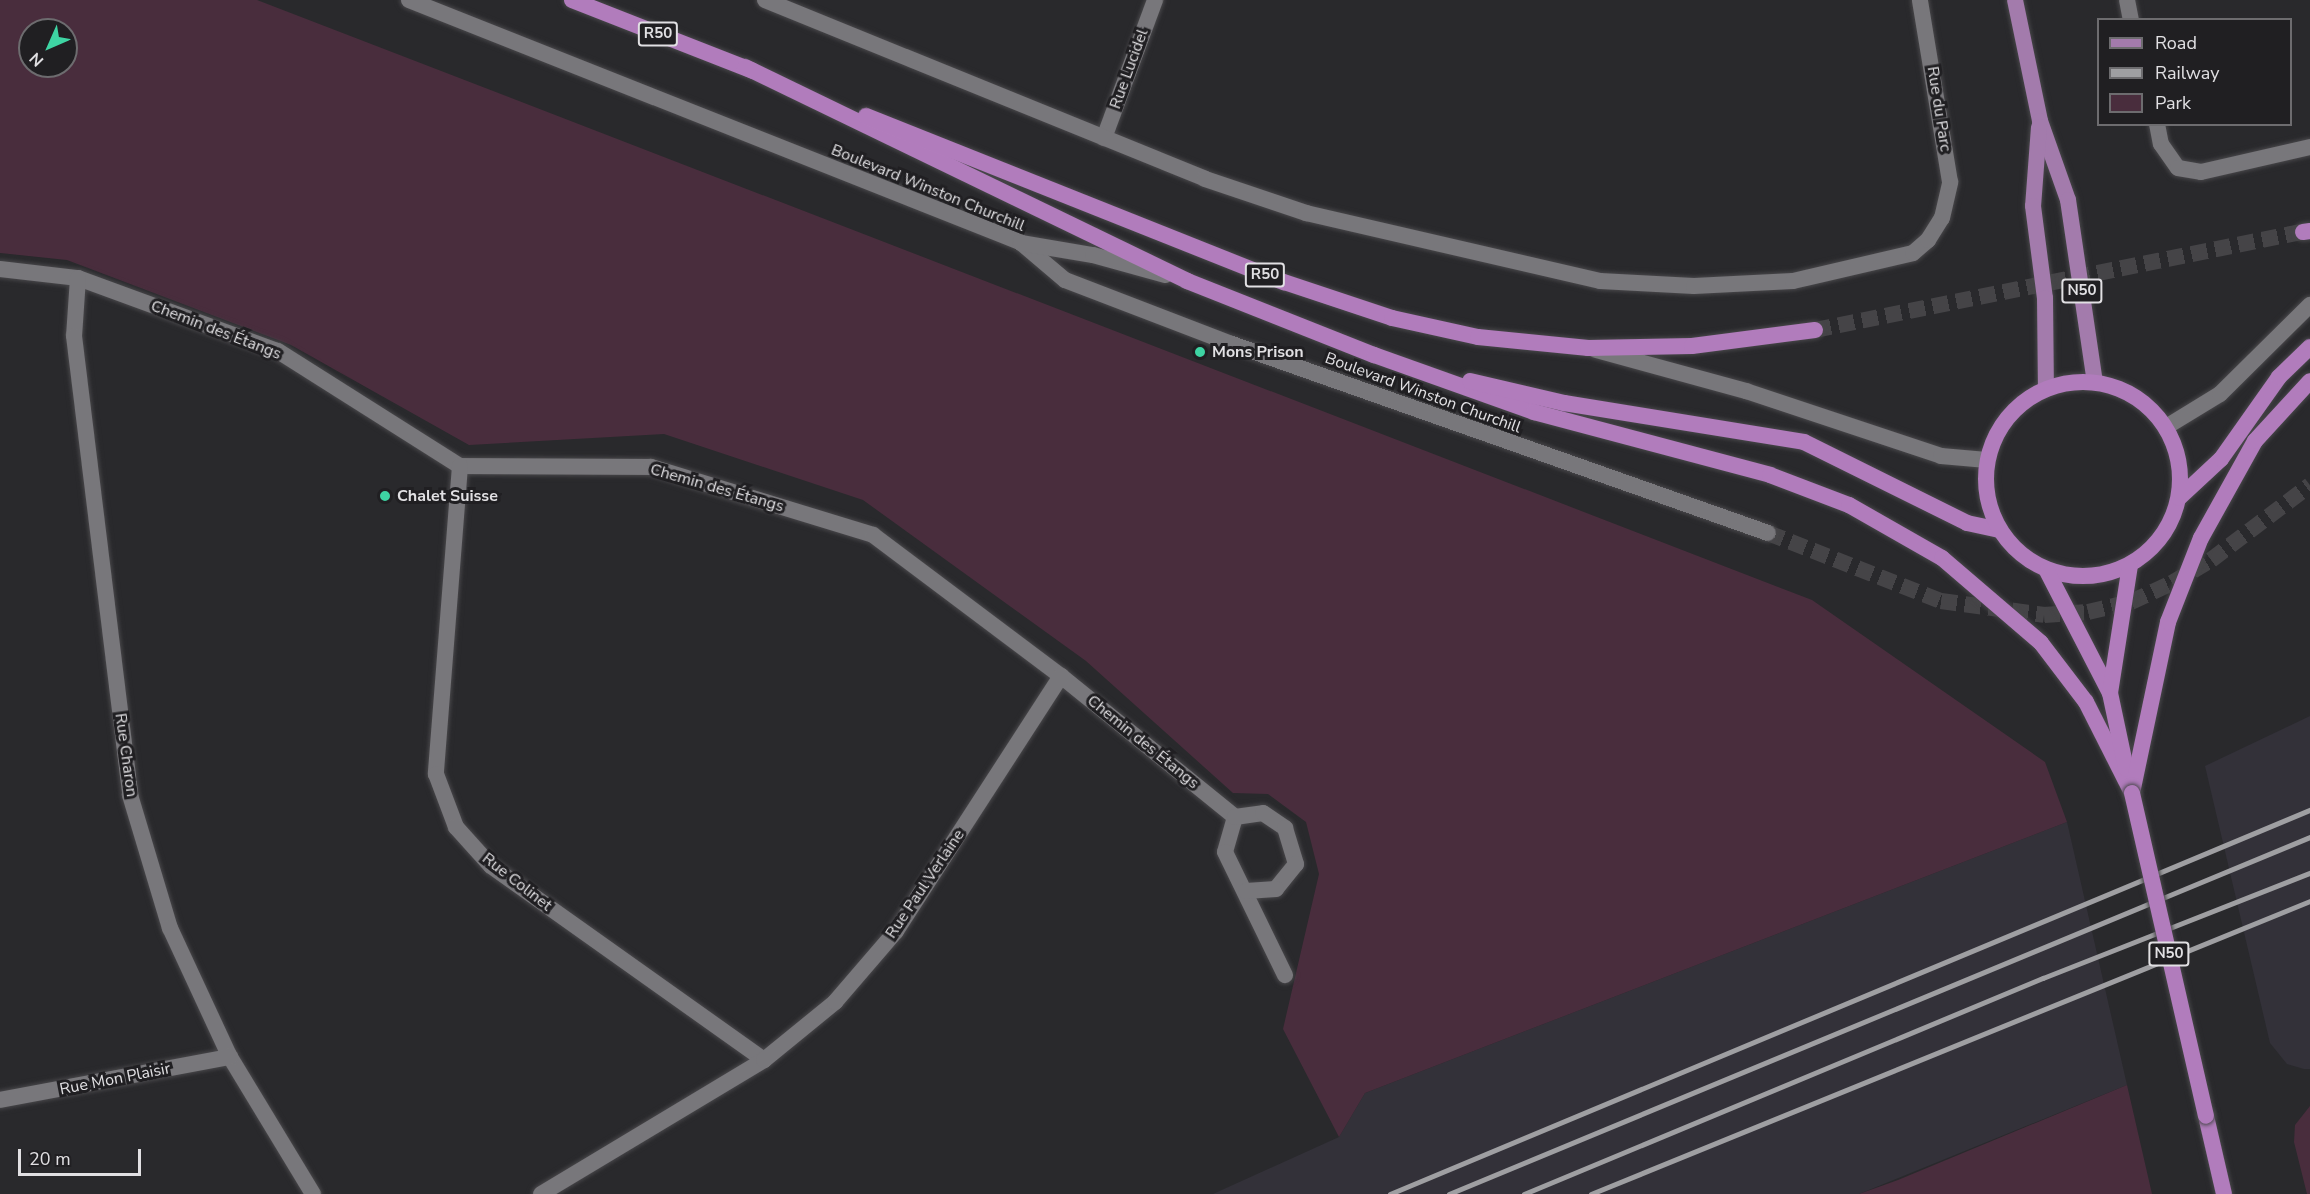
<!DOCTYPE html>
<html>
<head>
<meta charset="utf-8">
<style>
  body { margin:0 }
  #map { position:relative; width:2310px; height:1194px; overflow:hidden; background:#29292c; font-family:"Nunito Sans",sans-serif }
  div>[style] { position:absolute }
  .built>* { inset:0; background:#333139 }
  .green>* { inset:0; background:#492d3d }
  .tertiary-tunnel>* { height:16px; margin-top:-8px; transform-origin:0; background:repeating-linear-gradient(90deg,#454447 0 16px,transparent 0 24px) }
  .trunk-tunnel>* { height:16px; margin-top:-8px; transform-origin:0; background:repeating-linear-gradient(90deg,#454447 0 16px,transparent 0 24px) }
  .roads { filter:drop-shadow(0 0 2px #48474a) drop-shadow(0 0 2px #48474a) }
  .service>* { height:16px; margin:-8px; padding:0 8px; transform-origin:8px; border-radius:8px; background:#78777b }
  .minor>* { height:16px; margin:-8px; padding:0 8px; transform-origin:8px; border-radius:8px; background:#78777b }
  .tertiary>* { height:16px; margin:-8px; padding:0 8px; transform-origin:8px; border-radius:8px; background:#78777b }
  .primary>* { height:16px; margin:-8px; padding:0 8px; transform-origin:8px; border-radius:8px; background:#a37bac }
  .trunk>* { height:16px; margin:-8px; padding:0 8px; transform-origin:8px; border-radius:8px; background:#b17cbc }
  .trunk>.ring { margin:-8px; padding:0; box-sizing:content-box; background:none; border:16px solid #b17cbc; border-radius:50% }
  .rail>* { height:4.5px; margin:-2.25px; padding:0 2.25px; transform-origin:2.25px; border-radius:2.25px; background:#9f9fa2 }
  .bridges { filter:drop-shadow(0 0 2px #48474a) drop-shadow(0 0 2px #48474a) }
  .trunk-bridge>* { height:16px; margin:-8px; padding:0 8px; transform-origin:8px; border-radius:8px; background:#b17cbc }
  .dots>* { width:16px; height:16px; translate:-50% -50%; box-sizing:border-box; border:3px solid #201f22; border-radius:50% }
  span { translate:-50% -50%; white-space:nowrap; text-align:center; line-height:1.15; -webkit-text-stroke:6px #201f22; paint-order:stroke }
  .shield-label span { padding:2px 4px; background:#201f22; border:2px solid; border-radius:4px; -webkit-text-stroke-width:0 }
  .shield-label { font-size:15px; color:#e1e0e3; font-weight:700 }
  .street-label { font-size:16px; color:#e1e0e3 }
  .poi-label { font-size:16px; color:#e1e0e3; font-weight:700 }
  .left { translate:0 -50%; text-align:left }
  .legend { position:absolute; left:2097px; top:18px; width:195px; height:108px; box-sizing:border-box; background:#201f22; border:2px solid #6d6c6f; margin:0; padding:8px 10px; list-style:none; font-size:18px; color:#e1e0e3 }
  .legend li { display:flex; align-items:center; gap:12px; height:30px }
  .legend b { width:30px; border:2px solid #6d6c6f }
  .north { position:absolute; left:18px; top:18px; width:60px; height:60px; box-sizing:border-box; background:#201f22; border:2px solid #6d6c6f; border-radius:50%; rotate:225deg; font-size:16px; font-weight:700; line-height:24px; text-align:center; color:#e1e0e3 }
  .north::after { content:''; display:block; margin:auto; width:21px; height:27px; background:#3ed4a3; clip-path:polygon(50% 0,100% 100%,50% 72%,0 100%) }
  .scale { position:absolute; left:18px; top:1149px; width:123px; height:27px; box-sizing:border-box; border:3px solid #e1e0e3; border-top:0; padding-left:8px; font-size:18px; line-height:21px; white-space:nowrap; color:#e1e0e3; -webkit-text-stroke:4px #201f22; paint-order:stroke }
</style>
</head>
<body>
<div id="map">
  <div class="built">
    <div style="clip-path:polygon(2310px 716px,2310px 1069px,2304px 1069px,2287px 1064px,2270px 1043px,2205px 766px)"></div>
    <div style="clip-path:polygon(2067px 822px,2127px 1085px,1859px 1194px,1213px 1194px,1339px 1137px,1365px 1093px)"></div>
  </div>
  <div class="green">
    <div style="clip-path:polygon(evenodd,0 0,257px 0,1812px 600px,2045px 762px,2067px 822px,1365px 1093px,1339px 1137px,1283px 1029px,1319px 874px,1306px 822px,1268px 794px,1233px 793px,1086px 661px,863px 500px,664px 434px,469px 445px,291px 345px,67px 260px,0 253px,0 0,30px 30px,66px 30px,66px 66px,30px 66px,30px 30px)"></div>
    <div style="clip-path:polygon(2127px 1085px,2152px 1194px,1859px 1194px,1898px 1180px)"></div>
    <div style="clip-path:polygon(2310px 1106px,2310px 1194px,2307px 1194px,2294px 1142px,2295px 1125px)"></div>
  </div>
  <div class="tertiary-tunnel">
    <div style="left:1768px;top:533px;width:186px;rotate:21.5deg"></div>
    <div style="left:1941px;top:601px;width:104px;rotate:7.7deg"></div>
    <div style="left:2044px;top:615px;width:44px;rotate:-3.9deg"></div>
    <div style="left:2088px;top:612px;width:44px;rotate:-13.1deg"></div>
    <div style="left:2131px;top:602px;width:45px;rotate:-24.9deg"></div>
    <div style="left:2172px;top:583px;width:45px;rotate:-30.5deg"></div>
    <div style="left:2211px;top:560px;width:124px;rotate:-37.1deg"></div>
  </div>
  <div class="trunk-tunnel">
    <div style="left:1815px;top:330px;width:498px;rotate:-11.4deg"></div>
  </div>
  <div class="roads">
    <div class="service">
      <div style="left:1596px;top:350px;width:156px;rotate:15.3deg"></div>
      <div style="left:1746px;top:391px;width:206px;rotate:18.4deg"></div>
      <div style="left:1941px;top:456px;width:46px;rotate:5deg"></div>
      <div style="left:2166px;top:427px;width:63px;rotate:-31.4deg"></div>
      <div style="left:2220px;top:394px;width:127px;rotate:-44.7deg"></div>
    </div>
    <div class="minor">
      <div style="left:2127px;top:0;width:20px;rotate:79deg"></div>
      <div style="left:2157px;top:124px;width:20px;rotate:79deg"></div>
      <div style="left:2161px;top:144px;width:29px;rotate:55deg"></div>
      <div style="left:2178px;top:168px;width:23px;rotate:10deg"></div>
      <div style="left:2201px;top:172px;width:112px;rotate:-12.9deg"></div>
      <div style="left:1104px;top:138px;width:147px;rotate:-69.7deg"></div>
      <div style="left:0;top:269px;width:79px;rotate:6.6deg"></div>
      <div style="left:78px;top:278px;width:213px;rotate:20.1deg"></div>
      <div style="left:278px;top:351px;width:215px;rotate:32.3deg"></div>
      <div style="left:460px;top:466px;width:191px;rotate:0.3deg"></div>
      <div style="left:651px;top:467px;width:232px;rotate:17deg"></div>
      <div style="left:873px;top:535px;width:235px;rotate:36.9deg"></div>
      <div style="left:1061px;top:676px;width:224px;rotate:39deg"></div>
      <div style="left:1235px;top:817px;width:36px;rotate:106deg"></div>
      <div style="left:1225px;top:852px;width:137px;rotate:64deg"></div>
      <div style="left:78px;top:278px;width:58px;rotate:93.9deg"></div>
      <div style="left:74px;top:336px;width:462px;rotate:83deg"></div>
      <div style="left:130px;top:795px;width:139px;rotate:73.3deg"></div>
      <div style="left:170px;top:928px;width:142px;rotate:65.1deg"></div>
      <div style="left:230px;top:1057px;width:160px;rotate:58.8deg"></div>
      <div style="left:460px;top:466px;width:309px;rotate:94.5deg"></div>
      <div style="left:436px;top:774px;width:57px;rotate:69.3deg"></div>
      <div style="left:456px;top:827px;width:52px;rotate:48.1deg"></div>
      <div style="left:491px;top:866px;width:335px;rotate:35.4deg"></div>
      <div style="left:1235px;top:817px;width:28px;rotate:-8deg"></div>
      <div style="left:1263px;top:813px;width:27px;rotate:34deg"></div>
      <div style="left:1285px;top:828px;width:38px;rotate:73deg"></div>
      <div style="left:1296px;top:864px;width:32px;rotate:129deg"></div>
      <div style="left:1276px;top:889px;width:30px;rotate:176deg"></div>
      <div style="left:0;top:1100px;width:234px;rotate:-10.6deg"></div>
      <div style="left:541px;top:1194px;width:260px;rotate:-31deg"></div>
      <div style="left:764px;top:1060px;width:92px;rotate:-39.2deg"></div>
      <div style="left:835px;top:1002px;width:94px;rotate:-49.3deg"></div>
      <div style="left:896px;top:931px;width:304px;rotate:-57.1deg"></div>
    </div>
    <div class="tertiary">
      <div style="left:409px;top:0;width:657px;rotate:21.61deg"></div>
      <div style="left:1020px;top:242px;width:59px;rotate:40.2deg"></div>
      <div style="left:1065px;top:280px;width:179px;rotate:21deg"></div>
      <div style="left:1232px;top:344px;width:568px;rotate:19.42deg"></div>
      <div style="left:765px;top:0;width:475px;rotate:22.1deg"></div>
      <div style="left:1205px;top:179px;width:107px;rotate:18.6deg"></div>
      <div style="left:1306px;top:213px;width:302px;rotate:13deg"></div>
      <div style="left:1600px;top:281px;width:94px;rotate:3deg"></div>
      <div style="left:1694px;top:286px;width:99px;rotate:-2.9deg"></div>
      <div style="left:1793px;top:281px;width:123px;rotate:-13.1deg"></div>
      <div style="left:1913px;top:253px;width:20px;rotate:-41deg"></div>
      <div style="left:1928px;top:240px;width:26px;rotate:-58deg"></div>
      <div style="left:1942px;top:218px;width:37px;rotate:-77deg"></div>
      <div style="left:1950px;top:182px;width:184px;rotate:-99.4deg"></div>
      <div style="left:1021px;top:243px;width:73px;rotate:9.5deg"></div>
      <div style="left:1093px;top:255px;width:75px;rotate:15.5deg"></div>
    </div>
    <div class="primary">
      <div style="left:2015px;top:0;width:124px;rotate:78.3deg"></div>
      <div style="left:2040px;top:121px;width:84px;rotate:70.5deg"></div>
      <div style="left:2068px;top:200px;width:184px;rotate:81.6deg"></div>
      <div style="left:2039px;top:127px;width:79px;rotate:94.3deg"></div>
      <div style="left:2033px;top:206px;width:93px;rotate:82.6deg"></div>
      <div style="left:2045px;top:298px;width:89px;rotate:89.4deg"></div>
    </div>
    <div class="trunk">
      <div style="left:572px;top:0;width:194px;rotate:21.4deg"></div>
      <div style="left:745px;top:67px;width:491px;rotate:25.8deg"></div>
      <div style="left:1187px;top:281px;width:201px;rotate:21.6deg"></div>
      <div style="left:1374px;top:355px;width:170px;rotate:19.6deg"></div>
      <div style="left:1534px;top:412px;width:244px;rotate:14.9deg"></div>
      <div style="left:1770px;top:475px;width:85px;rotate:20.8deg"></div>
      <div style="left:1849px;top:505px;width:107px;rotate:29.7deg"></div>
      <div style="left:1942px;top:558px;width:130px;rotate:40.6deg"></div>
      <div style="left:2041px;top:643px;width:74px;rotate:52.7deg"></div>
      <div style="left:2086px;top:702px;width:102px;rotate:63.2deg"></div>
      <div style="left:866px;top:116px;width:450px;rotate:21.7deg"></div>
      <div style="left:1284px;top:282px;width:114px;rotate:18.4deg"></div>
      <div style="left:1392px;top:318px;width:88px;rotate:12.5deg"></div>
      <div style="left:1478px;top:337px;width:111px;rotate:5.7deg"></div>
      <div style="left:1588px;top:348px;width:104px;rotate:-1.1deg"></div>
      <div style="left:1692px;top:346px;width:124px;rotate:-7.4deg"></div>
      <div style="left:2303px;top:232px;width:7px;rotate:-8deg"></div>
      <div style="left:1470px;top:381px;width:97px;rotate:13.2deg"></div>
      <div style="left:1564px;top:403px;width:243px;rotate:9.2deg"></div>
      <div style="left:1804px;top:442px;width:182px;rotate:26.4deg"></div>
      <div style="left:1967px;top:523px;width:33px;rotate:12deg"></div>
      <div class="ring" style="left:1986px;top:382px;width:178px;height:178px"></div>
      <div style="left:2179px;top:498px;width:57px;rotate:-42.9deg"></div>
      <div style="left:2221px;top:459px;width:100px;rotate:-54.7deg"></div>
      <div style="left:2279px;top:377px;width:43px;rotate:-44.1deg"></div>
      <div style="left:2047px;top:571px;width:137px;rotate:62.7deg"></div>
      <div style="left:2110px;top:693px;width:77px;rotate:78deg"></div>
      <div style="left:2110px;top:693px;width:129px;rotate:-81.1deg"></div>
      <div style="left:2132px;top:793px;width:175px;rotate:-78.1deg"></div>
      <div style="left:2168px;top:622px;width:90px;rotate:-68.6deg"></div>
      <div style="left:2201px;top:538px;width:111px;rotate:-60.9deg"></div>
      <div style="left:2255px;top:441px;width:81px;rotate:-47.5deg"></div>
      <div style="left:2206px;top:1116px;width:80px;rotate:77deg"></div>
    </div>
  </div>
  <div class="rail">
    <div style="left:1390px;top:1194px;width:997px;rotate:-22.66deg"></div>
    <div style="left:1449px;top:1194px;width:932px;rotate:-22.52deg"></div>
    <div style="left:1524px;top:1194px;width:562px;rotate:-22.6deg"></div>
    <div style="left:2043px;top:978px;width:287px;rotate:-21.5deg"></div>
    <div style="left:1591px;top:1194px;width:776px;rotate:-22.17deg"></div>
  </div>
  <div class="bridges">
    <div class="trunk-bridge">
      <div style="left:2132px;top:793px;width:331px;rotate:77.1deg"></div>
    </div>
  </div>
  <div class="dots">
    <div style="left:1200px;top:352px;background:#3ed4a3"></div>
    <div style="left:385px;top:496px;background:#3ed4a3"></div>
  </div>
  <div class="shield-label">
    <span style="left:658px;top:34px">R50</span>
    <span style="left:1265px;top:275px">R50</span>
    <span style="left:2082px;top:291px">N50</span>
    <span style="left:2169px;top:954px">N50</span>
  </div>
  <div class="street-label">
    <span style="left:1129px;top:69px;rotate:-70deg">Rue Lucidel</span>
    <span style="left:1939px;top:109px;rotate:81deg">Rue du Parc</span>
    <span style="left:928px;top:188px;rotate:22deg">Boulevard Winston Churchill</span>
    <span style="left:216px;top:330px;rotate:21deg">Chemin des Étangs</span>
    <span style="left:1423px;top:393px;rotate:20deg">Boulevard Winston Churchill</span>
    <span style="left:717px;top:488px;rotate:16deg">Chemin des Étangs</span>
    <span style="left:1143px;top:742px;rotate:39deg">Chemin des Étangs</span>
    <span style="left:126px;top:755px;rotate:82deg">Rue Charon</span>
    <span style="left:517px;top:882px;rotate:38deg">Rue Colinet</span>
    <span style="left:925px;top:884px;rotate:-56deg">Rue Paul Verlaine</span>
    <span style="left:115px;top:1079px;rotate:-11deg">Rue Mon Plaisir</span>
  </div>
  <div class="poi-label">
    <span class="left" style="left:1212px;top:352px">Mons Prison</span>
    <span class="left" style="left:397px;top:496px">Chalet Suisse</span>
  </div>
  <ul class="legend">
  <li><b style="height:8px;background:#a37bac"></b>Road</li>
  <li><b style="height:8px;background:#9f9fa2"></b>Railway</li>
  <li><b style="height:16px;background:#492d3d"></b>Park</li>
  </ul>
  <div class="north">N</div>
  <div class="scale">20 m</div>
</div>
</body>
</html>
